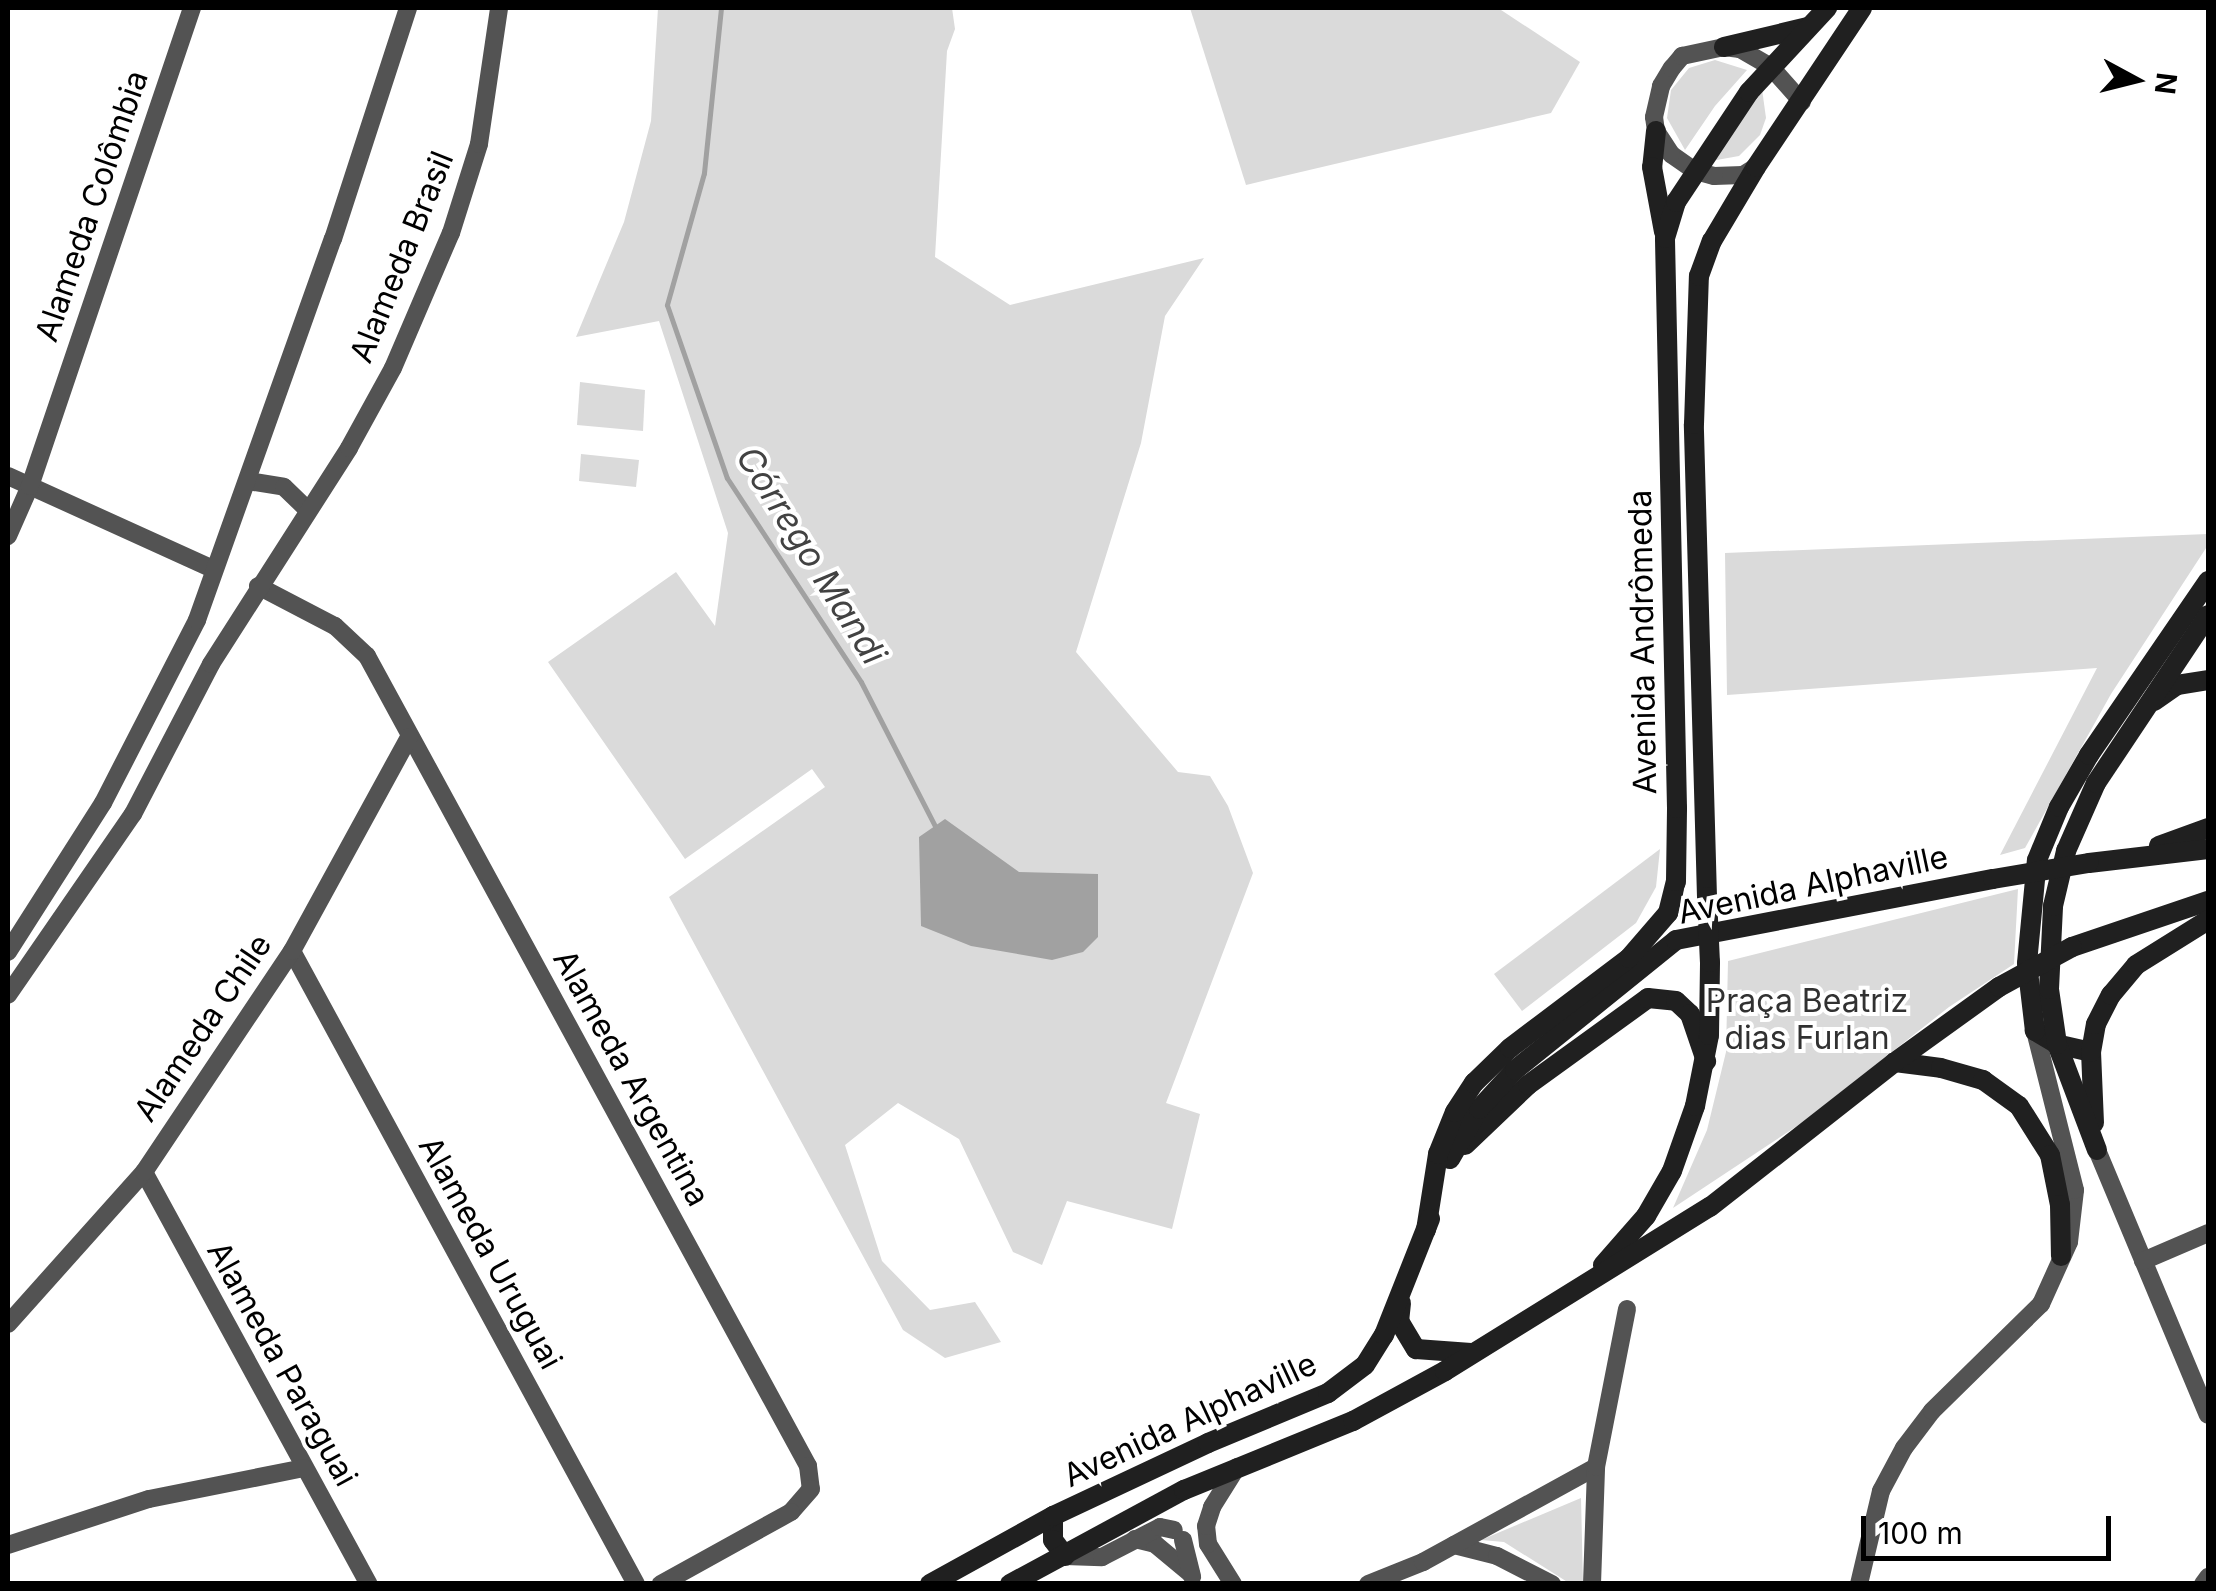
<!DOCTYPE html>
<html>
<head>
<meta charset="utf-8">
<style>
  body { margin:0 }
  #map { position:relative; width:2216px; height:1591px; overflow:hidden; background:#fff; font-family:Inter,sans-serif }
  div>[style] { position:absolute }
  .green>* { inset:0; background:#dadada }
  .water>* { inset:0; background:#a1a1a1 }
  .stream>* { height:5px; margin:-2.5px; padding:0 2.5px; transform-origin:2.5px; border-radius:2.5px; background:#a1a1a1 }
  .street>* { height:18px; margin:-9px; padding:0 9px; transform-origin:9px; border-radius:9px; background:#535353 }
  .secondary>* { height:20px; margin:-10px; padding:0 10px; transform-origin:10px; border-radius:10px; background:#202020 }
  .secondary-bridge>* { height:20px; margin:-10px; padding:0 10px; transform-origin:10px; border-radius:10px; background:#202020 }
  span { translate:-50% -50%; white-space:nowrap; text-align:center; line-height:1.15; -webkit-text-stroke:8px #fff; paint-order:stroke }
  .street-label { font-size:32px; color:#000 }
  .park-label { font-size:32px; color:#313131 }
  .water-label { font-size:35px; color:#424242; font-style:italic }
  .frame { position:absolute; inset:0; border:10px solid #000; pointer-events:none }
  .north { position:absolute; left:2086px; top:30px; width:100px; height:100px; -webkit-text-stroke:8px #fff; paint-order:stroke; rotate:97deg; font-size:28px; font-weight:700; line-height:40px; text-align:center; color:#000 }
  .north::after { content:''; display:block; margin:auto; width:35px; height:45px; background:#000; clip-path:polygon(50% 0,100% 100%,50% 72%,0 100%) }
  .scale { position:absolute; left:1861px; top:1516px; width:250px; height:45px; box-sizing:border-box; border:5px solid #000; border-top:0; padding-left:12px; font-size:30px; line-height:35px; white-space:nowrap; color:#000; -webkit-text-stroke:8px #fff; paint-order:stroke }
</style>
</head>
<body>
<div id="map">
  <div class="green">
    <div style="clip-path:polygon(658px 8px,952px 8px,955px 29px,947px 51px,935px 257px,1010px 305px,1204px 258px,1165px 316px,1141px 443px,1076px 652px,1178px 772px,1210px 776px,1228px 806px,1253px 873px,1166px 1103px,1200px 1114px,1172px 1229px,1067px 1201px,1042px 1265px,1013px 1252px,959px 1139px,898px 1103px,845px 1145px,882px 1261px,930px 1310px,975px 1302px,1001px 1342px,945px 1358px,903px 1330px,669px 897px,825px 787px,812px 769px,685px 859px,548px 662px,676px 572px,715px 626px,728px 533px,659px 321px,576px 337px,624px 222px,651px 121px)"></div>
    <div style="clip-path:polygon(1190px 8px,1498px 8px,1580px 62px,1551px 113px,1246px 185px)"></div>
    <div style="clip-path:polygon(1715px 60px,1747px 70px,1715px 106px,1685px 150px,1667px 118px,1671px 90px,1689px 68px)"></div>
    <div style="clip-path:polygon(1762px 89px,1766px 118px,1760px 135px,1739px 156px,1711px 161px)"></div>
    <div style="clip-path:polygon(580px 382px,645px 390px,643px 431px,577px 425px)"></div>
    <div style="clip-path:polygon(581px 454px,639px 460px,636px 487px,579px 481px)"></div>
    <div style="clip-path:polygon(2208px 534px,2208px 545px,2111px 694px,2025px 848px,2000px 855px,2097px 668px,1727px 695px,1725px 553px)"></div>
    <div style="clip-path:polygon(1660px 849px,1656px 887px,1636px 923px,1522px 1011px,1494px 974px)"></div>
    <div style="clip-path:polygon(2018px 889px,2014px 964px,1949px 1007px,1803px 1122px,1673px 1208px,1707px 1130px,1726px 1052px,1728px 961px)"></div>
    <div style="clip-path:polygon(1581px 1498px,1583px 1583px,1569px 1583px,1504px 1542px,1481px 1540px)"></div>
  </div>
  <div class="water">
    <div style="clip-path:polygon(945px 819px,1019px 872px,1098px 874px,1098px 937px,1083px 952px,1052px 960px,971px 946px,921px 926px,919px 837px)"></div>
  </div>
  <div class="stream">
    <div style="left:721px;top:8px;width:166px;rotate:95.9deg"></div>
    <div style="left:704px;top:173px;width:137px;rotate:105.7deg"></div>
    <div style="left:667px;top:305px;width:183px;rotate:70.9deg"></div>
    <div style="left:727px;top:478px;width:244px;rotate:56.7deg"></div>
    <div style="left:861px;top:682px;width:162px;rotate:62.8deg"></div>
  </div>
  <div class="street">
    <div style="left:1756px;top:167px;width:15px;rotate:148deg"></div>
    <div style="left:1743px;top:175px;width:29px;rotate:178deg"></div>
    <div style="left:1714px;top:176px;width:20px;rotate:-165deg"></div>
    <div style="left:1695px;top:171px;width:29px;rotate:-145deg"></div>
    <div style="left:1671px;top:154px;width:27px;rotate:-123deg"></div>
    <div style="left:1656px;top:131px;width:14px;rotate:-98deg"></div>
    <div style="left:1654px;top:117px;width:32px;rotate:-77deg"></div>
    <div style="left:1661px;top:86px;width:21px;rotate:-59deg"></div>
    <div style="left:1672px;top:68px;width:16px;rotate:-50deg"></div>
    <div style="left:1682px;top:56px;width:43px;rotate:-12.1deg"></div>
    <div style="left:1724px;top:47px;width:16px;rotate:7deg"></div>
    <div style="left:1740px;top:49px;width:34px;rotate:30deg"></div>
    <div style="left:1770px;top:66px;width:48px;rotate:48.4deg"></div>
    <div style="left:8px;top:476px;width:225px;rotate:24.4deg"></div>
    <div style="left:248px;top:481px;width:36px;rotate:9deg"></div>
    <div style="left:284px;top:487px;width:33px;rotate:44deg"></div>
    <div style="left:8px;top:536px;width:55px;rotate:-66.3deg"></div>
    <div style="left:30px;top:486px;width:505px;rotate:-71.28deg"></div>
    <div style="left:258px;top:586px;width:87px;rotate:27.5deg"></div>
    <div style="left:335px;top:626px;width:44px;rotate:43.2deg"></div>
    <div style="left:367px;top:656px;width:922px;rotate:61.43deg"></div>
    <div style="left:808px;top:1466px;width:23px;rotate:83deg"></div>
    <div style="left:811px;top:1489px;width:30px;rotate:131deg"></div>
    <div style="left:791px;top:1512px;width:149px;rotate:151deg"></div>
    <div style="left:292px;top:951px;width:720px;rotate:61.48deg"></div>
    <div style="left:8px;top:952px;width:177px;rotate:-57.5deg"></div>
    <div style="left:103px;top:803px;width:206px;rotate:-62.8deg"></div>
    <div style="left:197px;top:620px;width:405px;rotate:-70.4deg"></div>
    <div style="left:333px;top:239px;width:243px;rotate:-72deg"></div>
    <div style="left:8px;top:995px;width:220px;rotate:-55.4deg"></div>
    <div style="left:133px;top:814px;width:169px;rotate:-62.5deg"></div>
    <div style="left:211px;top:664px;width:256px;rotate:-57.4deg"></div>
    <div style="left:349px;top:448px;width:91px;rotate:-61.2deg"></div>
    <div style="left:393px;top:368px;width:147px;rotate:-66.8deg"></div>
    <div style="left:451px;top:233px;width:93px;rotate:-72.5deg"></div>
    <div style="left:479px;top:144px;width:137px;rotate:-81.6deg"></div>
    <div style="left:2097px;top:1150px;width:287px;rotate:67.3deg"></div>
    <div style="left:144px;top:1172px;width:469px;rotate:61.4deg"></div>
    <div style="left:2143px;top:1261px;width:71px;rotate:-23.3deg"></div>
    <div style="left:8px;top:1324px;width:204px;rotate:-48.2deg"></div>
    <div style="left:144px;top:1172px;width:266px;rotate:-56.2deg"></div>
    <div style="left:292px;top:951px;width:244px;rotate:-61.3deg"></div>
    <div style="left:1135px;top:1539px;width:21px;rotate:14deg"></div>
    <div style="left:1155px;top:1544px;width:47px;rotate:39.8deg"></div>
    <div style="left:1183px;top:1540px;width:38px;rotate:76deg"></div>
    <div style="left:8px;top:1545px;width:148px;rotate:-18.1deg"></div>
    <div style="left:149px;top:1499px;width:158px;rotate:-11.3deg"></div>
    <div style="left:1454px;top:1545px;width:44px;rotate:14.3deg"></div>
    <div style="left:1497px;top:1556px;width:62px;rotate:27deg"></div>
    <div style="left:1065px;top:1556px;width:37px;rotate:2deg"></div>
    <div style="left:1102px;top:1557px;width:65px;rotate:-27.3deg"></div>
    <div style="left:1160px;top:1527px;width:14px;rotate:12deg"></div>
    <div style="left:1233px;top:1584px;width:47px;rotate:-122deg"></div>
    <div style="left:1208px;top:1544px;width:18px;rotate:-96deg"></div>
    <div style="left:1206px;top:1526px;width:20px;rotate:-72deg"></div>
    <div style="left:1212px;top:1507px;width:47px;rotate:-58deg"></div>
    <div style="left:1368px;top:1584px;width:59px;rotate:-21.8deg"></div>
    <div style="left:1423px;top:1562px;width:197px;rotate:-28.8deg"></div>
    <div style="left:1592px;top:1584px;width:117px;rotate:-88deg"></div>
    <div style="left:1596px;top:1467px;width:161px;rotate:-78.9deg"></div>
    <div style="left:1859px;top:1584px;width:96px;rotate:-76.7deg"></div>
    <div style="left:1881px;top:1491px;width:49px;rotate:-61.9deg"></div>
    <div style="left:1904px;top:1448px;width:46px;rotate:-52.9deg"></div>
    <div style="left:1932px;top:1411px;width:153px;rotate:-44.5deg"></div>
    <div style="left:2041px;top:1304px;width:68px;rotate:-65.7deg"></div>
    <div style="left:2069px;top:1242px;width:52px;rotate:-83.4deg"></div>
    <div style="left:2075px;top:1190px;width:164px;rotate:-104.1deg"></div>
    <div style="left:2203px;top:1584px;width:9px;rotate:-54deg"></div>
  </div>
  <div class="secondary">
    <div style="left:1724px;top:47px;width:86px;rotate:-13.4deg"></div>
    <div style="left:1656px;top:131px;width:36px;rotate:96deg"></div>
    <div style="left:1652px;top:167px;width:66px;rotate:79.5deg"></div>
    <div style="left:2154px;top:701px;width:28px;rotate:-35deg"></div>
    <div style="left:2177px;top:685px;width:31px;rotate:-9deg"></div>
    <div style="left:2159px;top:846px;width:52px;rotate:-20.2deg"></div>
    <div style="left:2089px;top:863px;width:120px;rotate:-6.7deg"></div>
    <div style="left:1707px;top:897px;width:473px;rotate:-91.6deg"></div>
    <div style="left:1694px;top:424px;width:148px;rotate:-88.1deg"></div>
    <div style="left:1699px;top:276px;width:37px;rotate:-70deg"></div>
    <div style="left:1712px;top:241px;width:86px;rotate:-59.3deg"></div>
    <div style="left:1756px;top:167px;width:191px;rotate:-56.3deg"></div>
    <div style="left:2072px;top:947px;width:144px;rotate:-18.7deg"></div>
    <div style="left:2091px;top:1052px;width:35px;rotate:-167deg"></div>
    <div style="left:2057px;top:1044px;width:26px;rotate:-149deg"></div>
    <div style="left:2035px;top:1031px;width:68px;rotate:-96.7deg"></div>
    <div style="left:2027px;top:963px;width:103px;rotate:-84.5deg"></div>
    <div style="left:2037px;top:860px;width:57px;rotate:-67.5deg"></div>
    <div style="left:2059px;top:807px;width:60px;rotate:-60deg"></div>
    <div style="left:2089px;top:755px;width:211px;rotate:-55.6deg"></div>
    <div style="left:1895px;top:1062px;width:46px;rotate:7.4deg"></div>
    <div style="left:1941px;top:1068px;width:44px;rotate:15.9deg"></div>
    <div style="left:1983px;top:1080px;width:44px;rotate:35.8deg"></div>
    <div style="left:2019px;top:1106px;width:58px;rotate:57.7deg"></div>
    <div style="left:2050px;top:1155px;width:51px;rotate:78.7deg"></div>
    <div style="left:2060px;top:1205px;width:51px;rotate:88.9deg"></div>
    <div style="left:2094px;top:1123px;width:71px;rotate:-92.4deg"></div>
    <div style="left:2091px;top:1052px;width:28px;rotate:-80deg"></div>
    <div style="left:2096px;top:1024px;width:33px;rotate:-63deg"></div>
    <div style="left:2111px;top:995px;width:39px;rotate:-50deg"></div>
    <div style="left:2136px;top:965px;width:85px;rotate:-32deg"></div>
    <div style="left:1465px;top:1145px;width:87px;rotate:-43.6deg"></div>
    <div style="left:1528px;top:1085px;width:148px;rotate:-35.9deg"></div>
    <div style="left:1648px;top:998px;width:28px;rotate:6deg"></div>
    <div style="left:1676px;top:1001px;width:19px;rotate:43deg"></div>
    <div style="left:1690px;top:1014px;width:50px;rotate:71.2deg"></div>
    <div style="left:2097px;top:1150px;width:113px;rotate:-110.7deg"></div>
    <div style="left:2057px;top:1044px;width:56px;rotate:-98.3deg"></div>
    <div style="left:2049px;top:989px;width:83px;rotate:-87.2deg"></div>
    <div style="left:2053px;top:906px;width:57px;rotate:-76.7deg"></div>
    <div style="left:2066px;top:851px;width:74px;rotate:-66.2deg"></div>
    <div style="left:2096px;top:783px;width:202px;rotate:-56.3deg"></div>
    <div style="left:1450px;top:1159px;width:58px;rotate:-59.9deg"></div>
    <div style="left:1479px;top:1109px;width:53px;rotate:-47.3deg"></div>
    <div style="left:1515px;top:1070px;width:207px;rotate:-38.9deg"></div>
    <div style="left:1676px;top:940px;width:323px;rotate:-10.9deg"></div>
    <div style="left:1426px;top:1230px;width:77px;rotate:-81deg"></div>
    <div style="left:1438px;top:1154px;width:45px;rotate:-68deg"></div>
    <div style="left:1455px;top:1112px;width:35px;rotate:-57deg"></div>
    <div style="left:1474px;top:1083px;width:50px;rotate:-44.2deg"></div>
    <div style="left:1510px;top:1048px;width:149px;rotate:-37.1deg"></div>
    <div style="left:1629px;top:958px;width:60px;rotate:-49.1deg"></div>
    <div style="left:1668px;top:913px;width:33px;rotate:-76deg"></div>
    <div style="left:1676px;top:881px;width:73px;rotate:-89.2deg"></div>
    <div style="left:1677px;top:808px;width:570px;rotate:-91.21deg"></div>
    <div style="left:1665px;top:238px;width:38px;rotate:-73deg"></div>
    <div style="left:1676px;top:202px;width:132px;rotate:-56.4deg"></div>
    <div style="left:1749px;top:92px;width:115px;rotate:-47.1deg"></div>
    <div style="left:1603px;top:1265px;width:65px;rotate:-48.7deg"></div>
    <div style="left:1646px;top:1216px;width:52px;rotate:-60deg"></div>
    <div style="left:1672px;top:1171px;width:69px;rotate:-70.5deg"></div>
    <div style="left:1695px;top:1106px;width:72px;rotate:-78.8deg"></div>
    <div style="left:1709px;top:1035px;width:73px;rotate:-89.2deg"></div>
    <div style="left:1401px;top:1303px;width:18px;rotate:96deg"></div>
    <div style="left:1399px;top:1321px;width:33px;rotate:59deg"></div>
    <div style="left:1416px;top:1349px;width:55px;rotate:4.2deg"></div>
    <div style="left:1053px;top:1516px;width:24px;rotate:90deg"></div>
    <div style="left:1053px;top:1540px;width:20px;rotate:53deg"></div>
    <div style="left:930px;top:1584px;width:141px;rotate:-28.9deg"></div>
    <div style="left:1053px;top:1516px;width:171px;rotate:-25.2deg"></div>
    <div style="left:1208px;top:1443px;width:130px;rotate:-22.6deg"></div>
    <div style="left:1328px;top:1393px;width:46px;rotate:-37.1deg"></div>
    <div style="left:1365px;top:1365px;width:36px;rotate:-58deg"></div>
    <div style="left:1384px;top:1335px;width:125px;rotate:-68.4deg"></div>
    <div style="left:1010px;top:1584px;width:198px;rotate:-28.4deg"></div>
    <div style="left:1184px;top:1490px;width:183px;rotate:-22.2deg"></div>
    <div style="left:1353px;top:1421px;width:105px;rotate:-28.5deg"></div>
    <div style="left:1445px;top:1371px;width:312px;rotate:-31.8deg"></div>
    <div style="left:1710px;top:1207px;width:235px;rotate:-38.1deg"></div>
    <div style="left:1895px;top:1062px;width:128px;rotate:-35.8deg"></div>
  </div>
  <div class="secondary-bridge">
    <div style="left:1993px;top:879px;width:97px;rotate:-9.5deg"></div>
    <div style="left:1707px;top:897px;width:65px;rotate:87.4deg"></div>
    <div style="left:1999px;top:987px;width:83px;rotate:-28.7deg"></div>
  </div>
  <div class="street-label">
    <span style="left:92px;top:206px;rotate:-71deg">Alameda Colômbia</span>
    <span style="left:402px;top:257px;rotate:-68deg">Alameda Brasil</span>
    <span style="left:1643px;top:642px;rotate:-91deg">Avenida Andrômeda</span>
    <span style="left:1813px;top:885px;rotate:-12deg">Avenida Alphaville</span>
    <span style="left:203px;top:1028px;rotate:-56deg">Alameda Chile</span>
    <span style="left:631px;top:1078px;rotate:61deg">Alameda Argentina</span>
    <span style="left:490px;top:1253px;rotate:61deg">Alameda Uruguai</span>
    <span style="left:282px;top:1364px;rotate:61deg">Alameda Paraguai</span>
    <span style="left:1190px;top:1420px;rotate:-25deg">Avenida Alphaville</span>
  </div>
  <div class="park-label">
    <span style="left:1807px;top:1020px">Praça Beatriz<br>dias Furlan</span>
  </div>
  <div class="water-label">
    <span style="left:812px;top:555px;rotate:58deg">Córrego Mandi</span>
  </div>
  <div class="frame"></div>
  <div class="north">N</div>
  <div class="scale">100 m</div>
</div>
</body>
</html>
